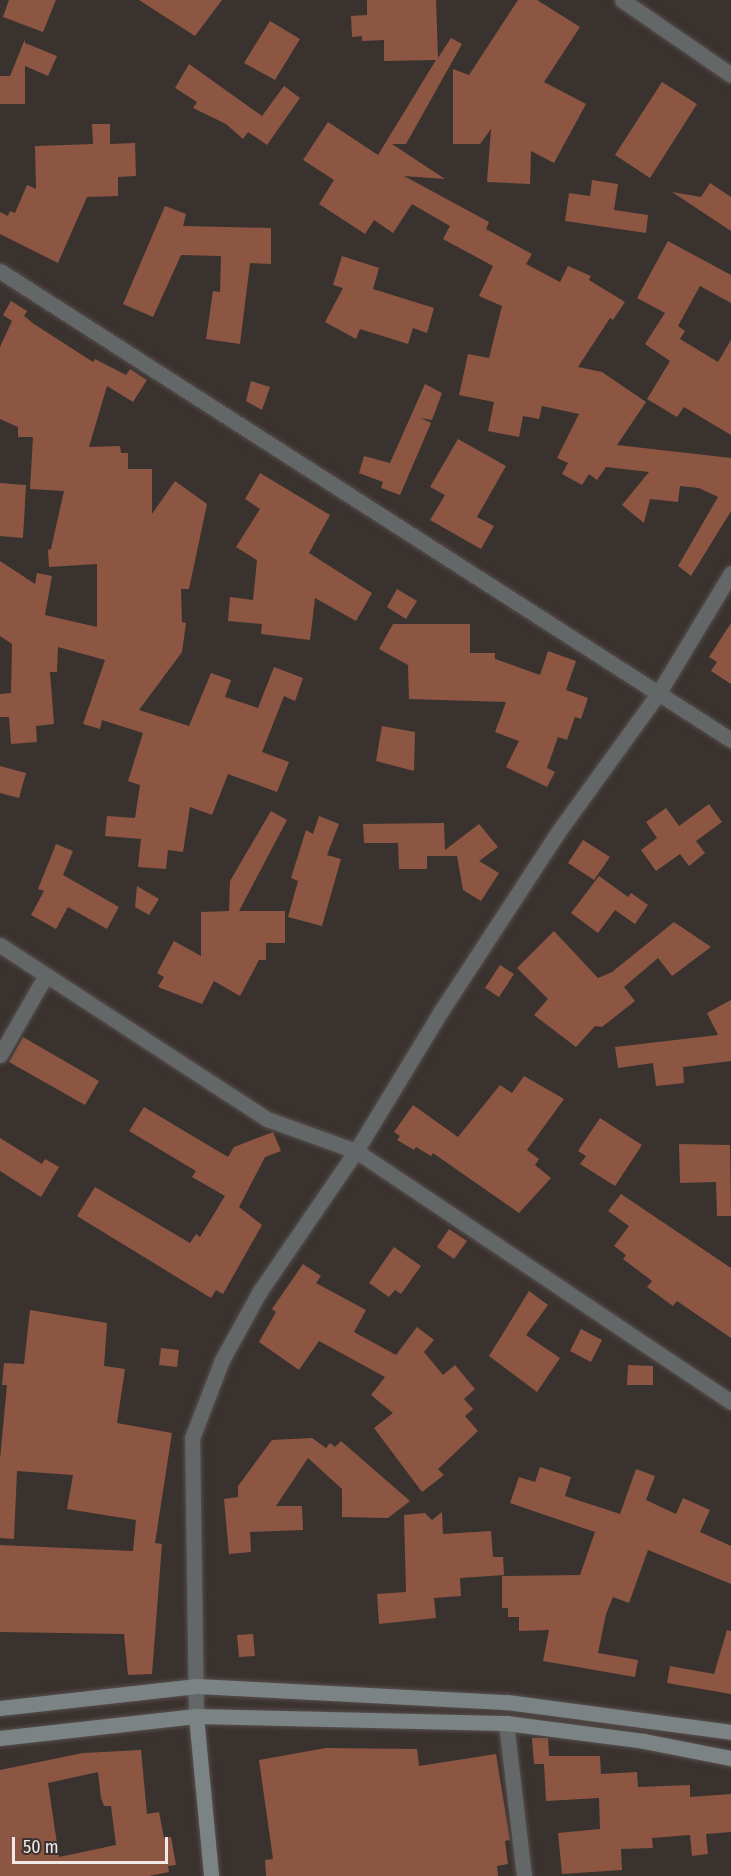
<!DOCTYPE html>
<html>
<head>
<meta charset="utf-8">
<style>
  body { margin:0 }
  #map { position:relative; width:731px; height:1876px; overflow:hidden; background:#3a322f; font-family:"Fira Sans Condensed",sans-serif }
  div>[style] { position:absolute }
  .building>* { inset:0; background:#8c5643 }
  .roads { filter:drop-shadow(0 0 2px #574f4d) drop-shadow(0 0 2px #574f4d) }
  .minor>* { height:15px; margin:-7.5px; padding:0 7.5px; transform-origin:7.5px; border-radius:7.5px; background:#636768 }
  .tertiary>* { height:15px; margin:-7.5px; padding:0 7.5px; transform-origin:7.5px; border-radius:7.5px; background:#636768 }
  .secondary>* { height:15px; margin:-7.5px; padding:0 7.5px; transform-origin:7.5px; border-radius:7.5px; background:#7c8385 }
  span { translate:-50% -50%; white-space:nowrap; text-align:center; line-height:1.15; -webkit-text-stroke:4.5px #3a322f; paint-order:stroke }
  .scale { position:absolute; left:12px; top:1837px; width:156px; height:27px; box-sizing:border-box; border:3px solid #efeae8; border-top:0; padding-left:8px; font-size:18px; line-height:21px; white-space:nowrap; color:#efeae8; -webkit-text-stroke:4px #3a322f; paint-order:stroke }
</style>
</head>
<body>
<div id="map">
  <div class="building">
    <div style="clip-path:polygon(9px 0,56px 0,43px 32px,3px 17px)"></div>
    <div style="clip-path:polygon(139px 0,222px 0,195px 36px)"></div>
    <div style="clip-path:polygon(367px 0,436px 0,438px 58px,451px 38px,462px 44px,406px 144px,392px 144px,445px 179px,404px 176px,489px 222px,486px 229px,532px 254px,526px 264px,560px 282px,568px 266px,591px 276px,589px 280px,625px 302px,613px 320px,610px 318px,578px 367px,602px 372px,646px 402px,617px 445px,731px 458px,731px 511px,691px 576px,678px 566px,718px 497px,699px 488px,680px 486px,678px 502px,650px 499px,644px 523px,622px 505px,649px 472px,606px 467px,597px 480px,589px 474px,582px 485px,562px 474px,568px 463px,557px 458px,579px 414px,542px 406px,539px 419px,523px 416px,519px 437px,488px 431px,494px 402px,459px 395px,468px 354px,489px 358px,502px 306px,479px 296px,493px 266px,443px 239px,450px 226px,412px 204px,393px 233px,374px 220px,365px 234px,319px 204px,334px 180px,303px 160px,328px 122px,378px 155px,436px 60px,384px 61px,384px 40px,362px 41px,362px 36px,352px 37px,351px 16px,367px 15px)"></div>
    <div style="clip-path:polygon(518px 0,537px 0,580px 27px,544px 82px,586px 104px,554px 163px,531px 151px,530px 184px,487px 182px,491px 129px,480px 144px,453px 144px,453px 69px,469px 75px)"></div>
    <div style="clip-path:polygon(270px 21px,300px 39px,275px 80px,244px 63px)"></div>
    <div style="clip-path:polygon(25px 39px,25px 43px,57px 56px,48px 76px,25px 66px,25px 104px,0 104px,0 76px,10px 76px)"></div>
    <div style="clip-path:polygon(189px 64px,262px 116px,284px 86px,300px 98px,267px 145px,248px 132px,243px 139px,226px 124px,193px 108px,197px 102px,175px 88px)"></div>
    <div style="clip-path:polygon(662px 82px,697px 104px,650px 178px,615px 155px)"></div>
    <div style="clip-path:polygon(92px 124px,110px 124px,110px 144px,135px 143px,136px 176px,118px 177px,118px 196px,87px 197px,58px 263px,0 234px,0 212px,8px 216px,10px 211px,15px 213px,27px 185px,36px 189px,35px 146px,93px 144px)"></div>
    <div style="clip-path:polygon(592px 180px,618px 184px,614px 210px,648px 215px,646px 233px,565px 221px,569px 193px,590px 196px)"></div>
    <div style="clip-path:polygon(710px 183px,731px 197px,731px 231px,672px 192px,701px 197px)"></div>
    <div style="clip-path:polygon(165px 206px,186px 214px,183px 226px,271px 228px,271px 264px,250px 263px,240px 344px,206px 339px,213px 291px,220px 292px,221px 256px,181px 255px,153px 317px,123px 304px)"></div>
    <div style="clip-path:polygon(668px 241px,731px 275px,731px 303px,700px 286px,678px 326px,685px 331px,680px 339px,718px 362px,731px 340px,731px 435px,684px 407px,677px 417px,647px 399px,670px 361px,645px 344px,665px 313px,637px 298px)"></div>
    <div style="clip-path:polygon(342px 256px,379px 268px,373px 289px,434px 308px,427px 333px,413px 328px,408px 344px,360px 329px,356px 339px,325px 322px,343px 288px,333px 285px)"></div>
    <div style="clip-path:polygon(11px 301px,27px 311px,24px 316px,34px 324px,93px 362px,95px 359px,126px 375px,130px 369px,147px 380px,133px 402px,107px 386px,89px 447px,120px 446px,121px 453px,128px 453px,128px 469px,152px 469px,152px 514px,175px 481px,207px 504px,189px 589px,181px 589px,182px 622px,186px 623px,182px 652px,139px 710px,189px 726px,211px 673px,231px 680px,225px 697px,258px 708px,274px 667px,303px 678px,295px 701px,284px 696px,262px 752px,289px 762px,277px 792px,228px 774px,212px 815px,190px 807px,183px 852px,168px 850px,166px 869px,138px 867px,141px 839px,105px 836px,107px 816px,135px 818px,140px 785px,128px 781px,143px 733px,102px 720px,100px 729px,83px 724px,105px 660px,58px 647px,57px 672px,50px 672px,54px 724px,36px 726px,37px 742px,11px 744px,9px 717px,0 717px,0 694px,11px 693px,12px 644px,0 636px,0 561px,35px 584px,37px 573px,52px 576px,45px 615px,97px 627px,97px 564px,49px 567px,48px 550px,51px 549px,64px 491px,30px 489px,33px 437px,18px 437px,18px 427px,0 419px,0 347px,12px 321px,3px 315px)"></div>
    <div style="clip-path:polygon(251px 381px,270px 387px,262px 410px,246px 401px)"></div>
    <div style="clip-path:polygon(425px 384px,442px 393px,432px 420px,421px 418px,431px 423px,400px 495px,381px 488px,383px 482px,359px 473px,364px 456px,390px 463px)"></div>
    <div style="clip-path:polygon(458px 439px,506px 466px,477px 517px,494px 526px,481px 549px,430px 520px,445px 495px,430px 487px)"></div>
    <div style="clip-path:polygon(260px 473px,330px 515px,309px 553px,372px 593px,356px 621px,315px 598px,310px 640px,261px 634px,262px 624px,228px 621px,230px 597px,253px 600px,257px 560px,236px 547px,260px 509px,245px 499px)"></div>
    <div style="clip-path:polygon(0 483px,26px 485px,23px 538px,0 536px)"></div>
    <div style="clip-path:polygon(397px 589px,417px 601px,406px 619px,387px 607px)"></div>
    <div style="clip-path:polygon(731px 623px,731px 684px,711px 671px,717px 662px,709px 657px)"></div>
    <div style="clip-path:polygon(393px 624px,470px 624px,470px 653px,495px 653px,495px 659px,540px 675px,548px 651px,576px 661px,566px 690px,588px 698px,581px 719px,575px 717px,567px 740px,558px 737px,547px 768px,555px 772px,547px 787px,506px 767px,519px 741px,495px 732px,506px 702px,409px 699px,408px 665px,379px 649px)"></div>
    <div style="clip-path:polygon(382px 726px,415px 732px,414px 771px,376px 761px)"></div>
    <div style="clip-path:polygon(0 766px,26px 773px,19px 798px,0 793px)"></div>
    <div style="clip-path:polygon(709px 804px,722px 822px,696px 841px,705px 853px,689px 866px,680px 854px,656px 871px,641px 850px,657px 838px,646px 822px,666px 808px,679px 826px)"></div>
    <div style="clip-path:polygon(271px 811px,287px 820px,239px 911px,285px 911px,285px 943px,266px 943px,266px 960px,259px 960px,240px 996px,214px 981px,202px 1004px,158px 987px,164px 977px,157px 973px,174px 941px,201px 956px,201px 912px,229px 911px,230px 881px)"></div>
    <div style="clip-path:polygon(319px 816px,339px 824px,327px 855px,341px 859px,322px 926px,288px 917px,298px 881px,291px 878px,306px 830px,313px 834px)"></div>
    <div style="clip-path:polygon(444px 823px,445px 850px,479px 824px,498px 847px,479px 861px,499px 873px,481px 901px,463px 890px,457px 856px,427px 856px,427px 869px,399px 869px,398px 843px,364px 843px,363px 824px)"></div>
    <div style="clip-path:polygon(583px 840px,610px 857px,594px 880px,568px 863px)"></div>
    <div style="clip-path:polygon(56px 844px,73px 851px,63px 875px,119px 907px,107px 929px,68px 907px,56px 929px,31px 915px,44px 891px,38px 889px)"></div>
    <div style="clip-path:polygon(599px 876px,628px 897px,631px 893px,648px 905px,635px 924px,615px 910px,598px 933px,571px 913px)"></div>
    <div style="clip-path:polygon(137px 886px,159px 899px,149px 915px,135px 907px)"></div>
    <div style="clip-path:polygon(674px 922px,711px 947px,672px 976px,658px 958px,624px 987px,635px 1001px,602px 1027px,595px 1026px,576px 1047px,534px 1015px,548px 999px,517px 968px,554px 931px,598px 978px,612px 972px)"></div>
    <div style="clip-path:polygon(500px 965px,514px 974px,499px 997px,485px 988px)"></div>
    <div style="clip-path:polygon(731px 1000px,731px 1061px,683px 1067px,684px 1083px,656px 1086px,653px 1063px,618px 1068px,615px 1047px,718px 1035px,707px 1013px)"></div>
    <div style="clip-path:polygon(23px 1037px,99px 1081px,85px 1105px,9px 1062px)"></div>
    <div style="clip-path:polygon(524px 1076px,564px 1099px,527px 1150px,539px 1159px,535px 1165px,551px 1178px,519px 1213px,433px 1153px,431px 1156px,416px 1147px,414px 1150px,397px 1140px,400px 1136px,394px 1132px,413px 1105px,458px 1137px,500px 1085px,512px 1093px)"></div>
    <div style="clip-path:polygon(144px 1107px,228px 1157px,234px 1147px,273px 1132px,281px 1151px,265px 1157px,239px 1207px,262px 1225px,223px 1294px,216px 1290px,211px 1298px,77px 1216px,95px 1187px,190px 1243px,196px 1234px,200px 1237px,225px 1196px,192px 1177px,196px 1171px,129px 1131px)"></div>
    <div style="clip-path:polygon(600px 1118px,642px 1145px,615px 1186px,580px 1164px,586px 1156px,578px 1151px)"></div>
    <div style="clip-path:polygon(0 1138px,42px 1164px,45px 1159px,59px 1167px,41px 1197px,0 1171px)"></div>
    <div style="clip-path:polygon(679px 1144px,730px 1145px,731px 1216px,717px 1216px,716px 1182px,680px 1183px)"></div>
    <div style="clip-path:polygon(621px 1194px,731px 1268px,731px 1338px,677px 1301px,673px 1306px,647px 1287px,652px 1281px,623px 1259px,626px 1255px,614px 1246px,629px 1226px,608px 1211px)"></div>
    <div style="clip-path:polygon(449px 1229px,467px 1241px,454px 1259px,437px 1247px)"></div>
    <div style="clip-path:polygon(394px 1247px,421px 1266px,401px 1294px,395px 1290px,389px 1297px,369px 1283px)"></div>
    <div style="clip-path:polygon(303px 1264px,321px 1276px,316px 1283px,366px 1310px,354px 1332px,396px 1355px,417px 1327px,434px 1340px,424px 1352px,443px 1375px,455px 1365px,475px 1389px,464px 1399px,473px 1409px,465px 1416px,478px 1431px,438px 1469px,444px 1475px,422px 1492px,374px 1428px,393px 1413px,371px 1395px,385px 1377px,319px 1341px,299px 1370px,259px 1342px,276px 1312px,272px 1309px)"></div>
    <div style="clip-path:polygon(529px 1291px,548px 1305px,526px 1335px,560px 1358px,537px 1392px,489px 1356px)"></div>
    <div style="clip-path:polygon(30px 1310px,107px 1323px,104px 1366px,125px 1369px,117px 1423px,172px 1433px,155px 1543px,162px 1544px,152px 1674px,128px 1675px,124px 1634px,0 1632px,0 1545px,133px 1551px,136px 1520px,67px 1509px,73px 1475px,17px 1471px,14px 1539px,0 1538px,0 1459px,7px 1385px,2px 1385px,4px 1363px,24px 1364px)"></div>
    <div style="clip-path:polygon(581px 1329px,602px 1340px,591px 1362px,570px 1351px)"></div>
    <div style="clip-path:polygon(161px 1348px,179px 1350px,177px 1367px,159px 1365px)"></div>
    <div style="clip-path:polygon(628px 1365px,653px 1366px,653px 1385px,627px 1385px)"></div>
    <div style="clip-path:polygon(312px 1438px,326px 1448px,330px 1443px,335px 1447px,341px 1441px,410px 1501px,388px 1518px,342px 1517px,342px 1489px,308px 1458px,276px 1506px,302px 1506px,303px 1530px,250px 1532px,251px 1552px,229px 1554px,224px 1499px,238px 1497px,238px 1486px,272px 1440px)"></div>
    <div style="clip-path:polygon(540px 1467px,571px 1477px,565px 1496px,620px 1514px,636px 1469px,655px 1476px,646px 1500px,676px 1514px,683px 1498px,710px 1510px,700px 1532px,731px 1546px,731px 1584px,648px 1550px,629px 1603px,613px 1597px,606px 1614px,598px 1653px,638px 1660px,635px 1677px,543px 1661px,549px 1630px,519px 1631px,519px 1617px,508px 1617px,508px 1608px,502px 1608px,502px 1576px,580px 1575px,595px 1532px,510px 1503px,519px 1477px,535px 1482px)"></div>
    <div style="clip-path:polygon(442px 1512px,443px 1534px,491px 1531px,493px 1557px,503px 1557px,504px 1575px,460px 1578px,461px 1596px,434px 1598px,436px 1618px,379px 1624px,377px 1594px,406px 1592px,404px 1515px,425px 1513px,432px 1520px)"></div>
    <div style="clip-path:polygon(727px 1630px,731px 1631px,731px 1694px,667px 1683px,670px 1666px,714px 1674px)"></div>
    <div style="clip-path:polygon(253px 1634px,255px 1656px,239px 1657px,237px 1635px)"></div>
    <div style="clip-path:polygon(532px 1738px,548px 1738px,549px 1756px,600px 1756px,601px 1774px,637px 1772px,638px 1787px,690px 1785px,690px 1797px,731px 1794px,731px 1832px,706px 1834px,708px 1854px,692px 1856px,690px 1835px,652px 1838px,653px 1848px,621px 1849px,622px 1870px,562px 1874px,558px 1833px,600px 1829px,599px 1798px,546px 1801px,544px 1764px,534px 1764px)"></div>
    <div style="clip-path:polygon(326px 1748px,417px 1749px,419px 1766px,496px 1754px,510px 1840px,505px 1841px,508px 1864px,497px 1866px,498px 1876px,266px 1876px,265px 1860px,273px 1859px,259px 1760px)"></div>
    <div style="clip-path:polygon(evenodd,141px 1750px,147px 1814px,159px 1812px,164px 1838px,171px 1837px,176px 1865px,168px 1866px,169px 1872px,149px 1876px,0 1876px,0 1770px,83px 1753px,141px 1750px,98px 1772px,101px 1798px,104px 1806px,111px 1806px,116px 1845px,59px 1857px,48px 1783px,98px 1772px)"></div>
  </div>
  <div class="roads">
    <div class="minor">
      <div style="left:0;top:271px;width:869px;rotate:32.68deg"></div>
      <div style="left:0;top:945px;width:319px;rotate:33.1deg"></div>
      <div style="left:267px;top:1119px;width:95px;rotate:19.8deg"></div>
      <div style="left:356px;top:1151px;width:451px;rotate:33.8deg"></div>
      <div style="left:0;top:1055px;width:92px;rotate:-60.1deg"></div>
      <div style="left:506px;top:1723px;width:154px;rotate:83.3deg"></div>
    </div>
    <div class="tertiary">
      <div style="left:622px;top:0;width:132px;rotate:34.5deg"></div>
      <div style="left:196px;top:1716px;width:278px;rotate:-90.8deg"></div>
      <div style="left:192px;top:1438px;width:84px;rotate:-69deg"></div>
      <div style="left:222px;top:1360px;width:79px;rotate:-61.2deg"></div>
      <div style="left:260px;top:1291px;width:170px;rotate:-55.6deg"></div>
      <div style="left:356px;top:1151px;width:164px;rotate:-58.7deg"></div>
      <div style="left:441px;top:1011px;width:214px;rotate:-56.8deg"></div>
      <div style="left:558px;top:832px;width:170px;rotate:-54.1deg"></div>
      <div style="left:658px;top:694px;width:141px;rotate:-58.9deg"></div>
    </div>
    <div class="secondary">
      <div style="left:0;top:1708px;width:198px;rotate:-6.4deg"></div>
      <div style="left:197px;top:1686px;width:310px;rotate:3deg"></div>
      <div style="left:507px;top:1702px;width:226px;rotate:7.6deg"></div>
      <div style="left:196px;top:1716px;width:161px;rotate:84.6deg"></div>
      <div style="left:0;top:1738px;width:197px;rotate:-6.4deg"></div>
      <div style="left:196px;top:1716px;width:310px;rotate:1.3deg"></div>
      <div style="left:506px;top:1723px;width:139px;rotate:7.4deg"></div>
      <div style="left:644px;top:1741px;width:89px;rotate:11.1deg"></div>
    </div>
  </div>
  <div class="scale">50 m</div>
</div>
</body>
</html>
